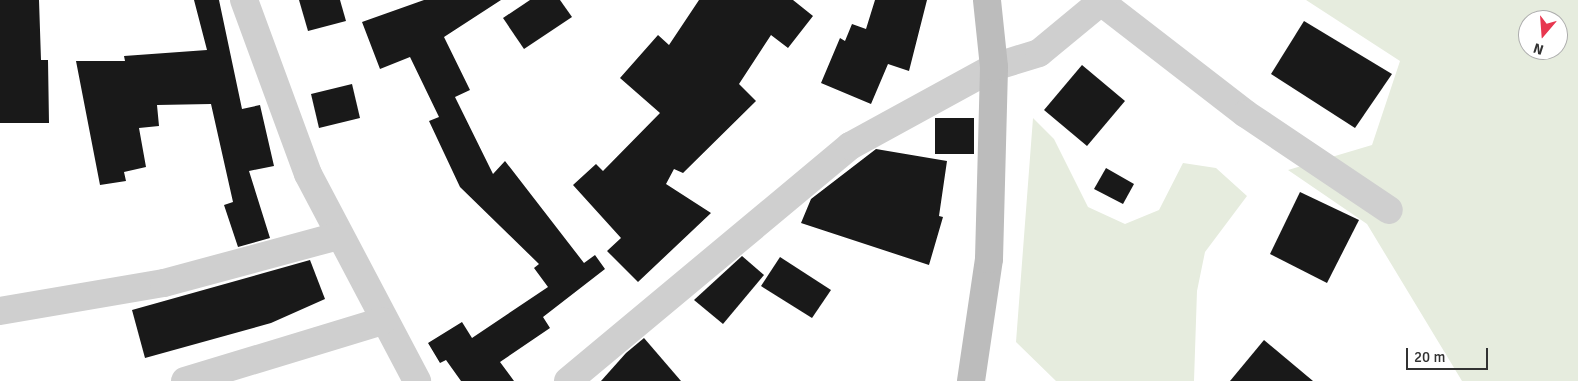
<!DOCTYPE html>
<html>
<head>
<meta charset="utf-8">
<style>
  body { margin:0 }
  #map { position:relative; width:1578px; height:381px; overflow:hidden; background:#fff; font-family:Signika,sans-serif }
  div>[style] { position:absolute }
  .green>* { inset:0; background:#e6ecde }
  .building>* { inset:0; background:#191919 }
  .street>* { height:28px; margin:-14px; padding:0 14px; transform-origin:14px; border-radius:14px; background:#cfcfcf }
  .secondary>* { height:28px; margin:-14px; padding:0 14px; transform-origin:14px; border-radius:14px; background:#bcbcbc }
  span { translate:-50% -50%; white-space:nowrap; text-align:center; line-height:1.15; -webkit-text-stroke:5px #fff; paint-order:stroke }
  .north { position:absolute; left:1518px; top:10px; width:50px; height:50px; box-sizing:border-box; background:#fff; border:1px solid #adadad; border-radius:50%; rotate:198deg; font-size:14px; font-weight:700; line-height:20px; text-align:center; color:#323232 }
  .north::after { content:''; display:block; margin:auto; width:18px; height:22px; background:#e7374f; clip-path:polygon(50% 0,100% 100%,50% 72%,0 100%) }
  .scale { position:absolute; left:1406px; top:348px; width:82px; height:22px; box-sizing:border-box; border:2px solid #323232; border-top:0; padding-left:6px; font-size:15px; line-height:18px; white-space:nowrap; color:#323232; -webkit-text-stroke:4px #fff; paint-order:stroke }
</style>
</head>
<body>
<div id="map">
  <div class="green">
    <div style="clip-path:polygon(evenodd,1306px 0,1578px 0,1578px 381px,1462px 381px,1367px 224px,1288px 170px,1372px 145px,1400px 61px,1306px 0,1528px 20px,1558px 20px,1558px 50px,1528px 50px,1528px 20px)"></div>
    <div style="clip-path:polygon(1033px 118px,1054px 139px,1088px 207px,1125px 224px,1159px 210px,1183px 163px,1216px 168px,1247px 196px,1205px 252px,1197px 291px,1194px 381px,1056px 381px,1016px 342px)"></div>
  </div>
  <div class="building">
    <div style="clip-path:polygon(0 0,39px 0,41px 60px,48px 60px,49px 123px,0 123px)"></div>
    <div style="clip-path:polygon(194px 0,219px 0,242px 109px,260px 105px,274px 166px,249px 171px,270px 238px,238px 247px,224px 205px,233px 202px,211px 104px,157px 105px,159px 126px,139px 128px,146px 167px,124px 172px,126px 181px,100px 185px,76px 61px,125px 61px,124px 56px,207px 50px)"></div>
    <div style="clip-path:polygon(299px 0,340px 0,346px 21px,308px 31px)"></div>
    <div style="clip-path:polygon(424px 0,501px 0,444px 37px,470px 90px,455px 97px,493px 174px,505px 161px,584px 263px,595px 255px,605px 269px,543px 317px,550px 328px,500px 362px,514px 381px,461px 381px,446px 360px,440px 363px,428px 343px,462px 322px,472px 338px,548px 287px,534px 268px,539px 264px,460px 187px,429px 121px,439px 117px,410px 57px,380px 69px,362px 22px)"></div>
    <div style="clip-path:polygon(530px 0,560px 0,572px 17px,524px 49px,503px 18px)"></div>
    <div style="clip-path:polygon(699px 0,793px 0,813px 16px,788px 48px,771px 35px,739px 84px,756px 101px,683px 173px,674px 169px,666px 184px,711px 213px,638px 282px,607px 251px,621px 238px,573px 185px,596px 164px,603px 171px,660px 113px,620px 78px,658px 35px,669px 45px)"></div>
    <div style="clip-path:polygon(875px 0,927px 0,909px 71px,888px 64px,871px 104px,821px 83px,840px 38px,845px 41px,852px 24px,866px 29px)"></div>
    <div style="clip-path:polygon(1304px 21px,1392px 74px,1355px 128px,1271px 74px)"></div>
    <div style="clip-path:polygon(1082px 65px,1125px 101px,1087px 146px,1044px 110px)"></div>
    <div style="clip-path:polygon(352px 84px,360px 118px,319px 128px,311px 94px)"></div>
    <div style="clip-path:polygon(935px 118px,974px 118px,974px 154px,935px 154px)"></div>
    <div style="clip-path:polygon(876px 149px,947px 161px,939px 216px,943px 217px,929px 265px,801px 223px,811px 199px)"></div>
    <div style="clip-path:polygon(1106px 168px,1134px 184px,1123px 204px,1094px 189px)"></div>
    <div style="clip-path:polygon(1300px 192px,1359px 220px,1327px 283px,1270px 254px)"></div>
    <div style="clip-path:polygon(742px 256px,764px 275px,723px 324px,694px 300px)"></div>
    <div style="clip-path:polygon(780px 257px,831px 290px,812px 318px,761px 286px)"></div>
    <div style="clip-path:polygon(310px 260px,325px 299px,271px 323px,145px 358px,132px 310px)"></div>
    <div style="clip-path:polygon(644px 338px,681px 381px,601px 381px,626px 353px)"></div>
    <div style="clip-path:polygon(1264px 340px,1313px 381px,1230px 381px)"></div>
  </div>
  <div class="street">
    <div style="left:244px;top:0;width:185px;rotate:69.8deg"></div>
    <div style="left:308px;top:174px;width:234px;rotate:62.2deg"></div>
    <div style="left:1101px;top:2px;width:183px;rotate:37.7deg"></div>
    <div style="left:1246px;top:114px;width:172px;rotate:33.9deg"></div>
    <div style="left:0;top:311px;width:166px;rotate:-9.7deg"></div>
    <div style="left:164px;top:283px;width:180px;rotate:-15.1deg"></div>
    <div style="left:185px;top:381px;width:206px;rotate:-16.9deg"></div>
    <div style="left:568px;top:381px;width:367px;rotate:-39.8deg"></div>
    <div style="left:850px;top:146px;width:164px;rotate:-28.7deg"></div>
    <div style="left:994px;top:67px;width:47px;rotate:-17.3deg"></div>
    <div style="left:1039px;top:53px;width:83px;rotate:-39.6deg"></div>
  </div>
  <div class="secondary">
    <div style="left:971px;top:381px;width:123px;rotate:-81.6deg"></div>
    <div style="left:989px;top:259px;width:192px;rotate:-88.5deg"></div>
    <div style="left:994px;top:67px;width:67px;rotate:-96deg"></div>
  </div>
  <div class="north">N</div>
  <div class="scale">20 m</div>
</div>
</body>
</html>
